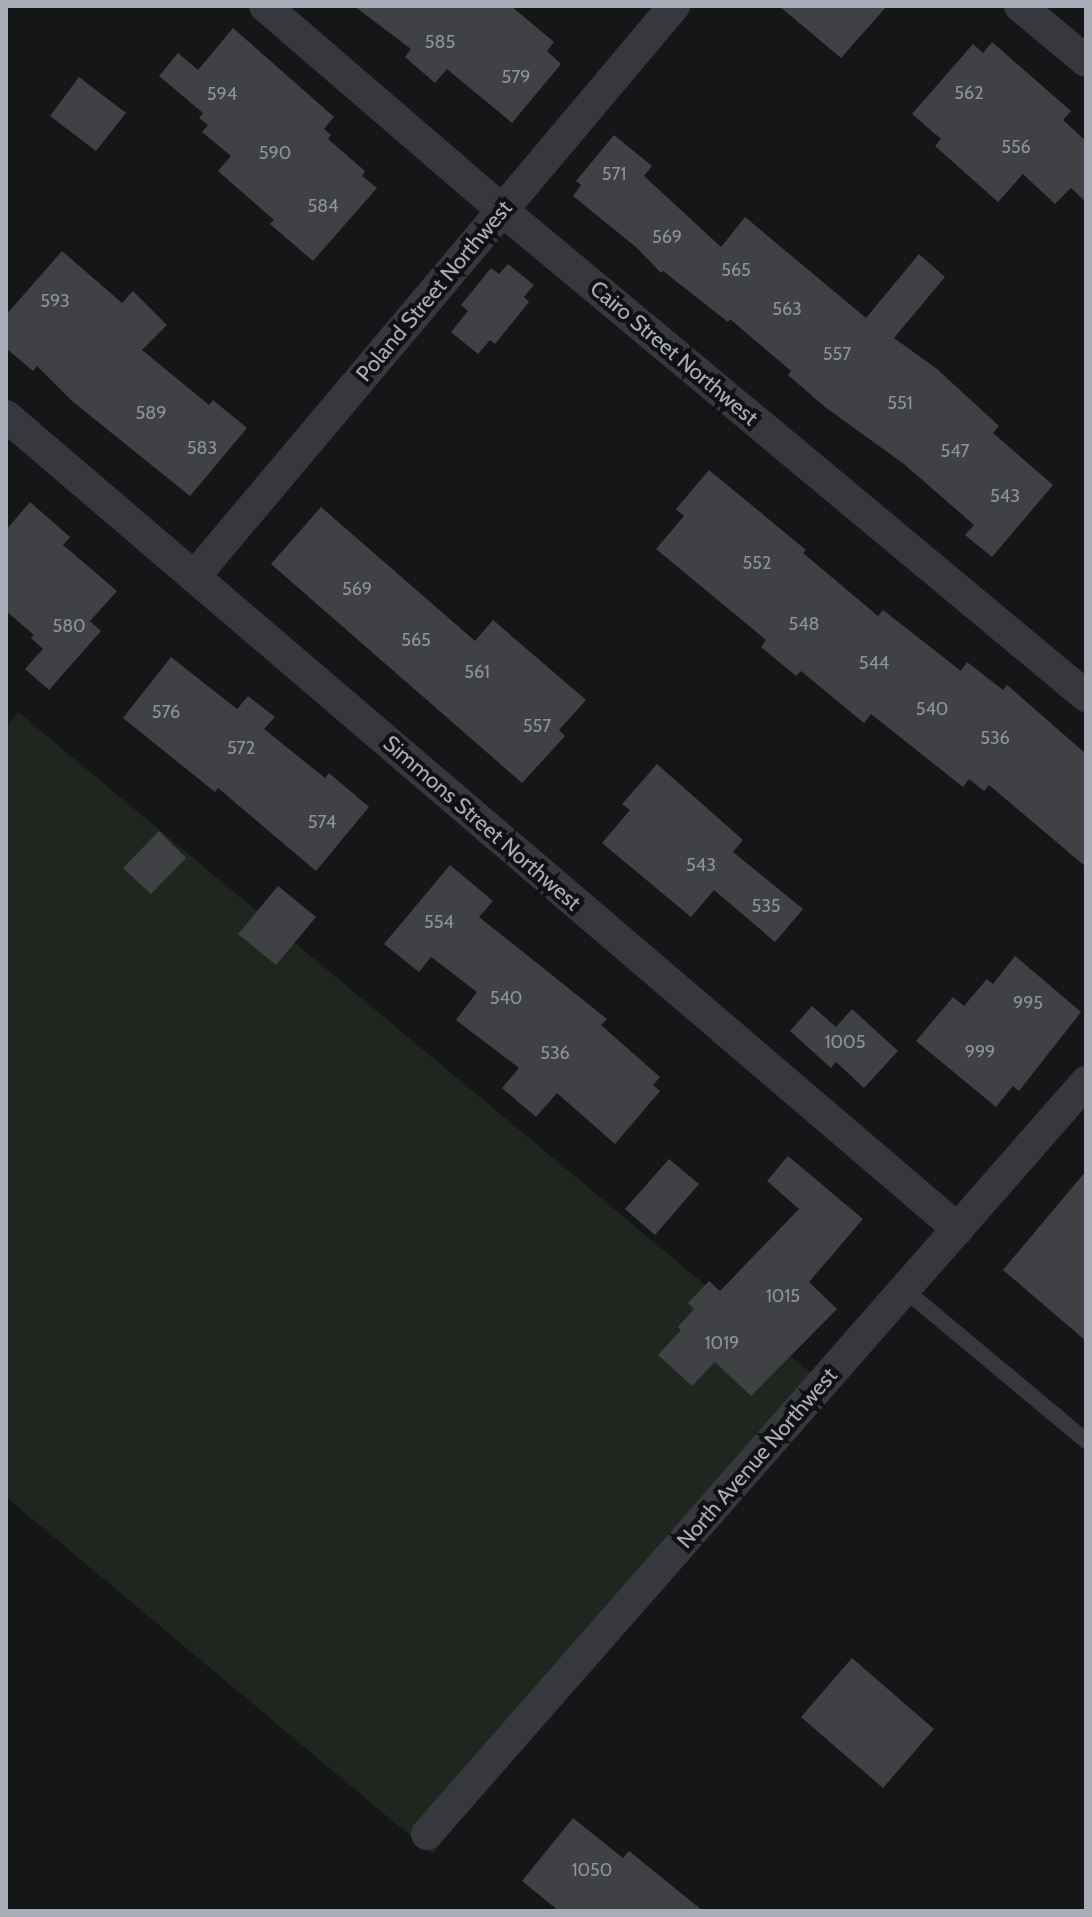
<!DOCTYPE html>
<html>
<head>
<meta charset="utf-8">
<style>
  body { margin:0 }
  #map { position:relative; width:1092px; height:1917px; overflow:hidden; background:#161618; font-family:Cabin,sans-serif }
  div>[style] { position:absolute }
  .green>* { inset:0; background:#1e261f }
  .building>* { inset:0; background:#404145 }
  .lane>* { height:16px; margin:-8px; padding:0 8px; transform-origin:8px; border-radius:8px; background:#37383d }
  .street>* { height:32px; margin:-16px; padding:0 16px; transform-origin:16px; border-radius:16px; background:#37383d }
  span { translate:-50% -50%; white-space:nowrap; text-align:center; line-height:1.15; -webkit-text-stroke:8px #111113; paint-order:stroke }
  .number-label { font-size:18px; color:#8e929b }
  .number-label span { -webkit-text-stroke-width:0 }
  .street-label { font-size:22px; color:#a8adb8 }
  .frame { position:absolute; inset:0; border:8px solid #a8adb8; pointer-events:none }
</style>
</head>
<body>
<div id="map">
  <div class="green">
    <div style="clip-path:polygon(18px 712px,824px 1384px,432px 1854px,6px 1497px,6px 726px)"></div>
  </div>
  <div class="building">
    <div style="clip-path:polygon(354px 6px,511px 6px,554px 42px,547px 51px,561px 64px,512px 123px,447px 69px,435px 83px,405px 57px,411px 49px)"></div>
    <div style="clip-path:polygon(779px 6px,887px 6px,841px 58px)"></div>
    <div style="clip-path:polygon(233px 28px,334px 117px,324px 129px,331px 135px,328px 139px,365px 171px,362px 176px,377px 188px,313px 261px,270px 224px,274px 220px,218px 171px,231px 156px,202px 132px,208px 125px,199px 118px,203px 113px,159px 76px,178px 53px,198px 70px)"></div>
    <div style="clip-path:polygon(992px 42px,1071px 111px,1063px 120px,1086px 141px,1086px 202px,1071px 188px,1055px 204px,1023px 174px,998px 202px,935px 146px,941px 139px,912px 114px,973px 44px,983px 53px)"></div>
    <div style="clip-path:polygon(79px 77px,126px 113px,96px 151px,50px 116px)"></div>
    <div style="clip-path:polygon(614px 135px,652px 166px,644px 176px,721px 247px,745px 217px,866px 318px,919px 254px,945px 277px,894px 338px,937px 369px,999px 426px,993px 433px,1053px 485px,992px 557px,965px 535px,974px 525px,904px 464px,825px 407px,788px 375px,791px 371px,730px 319px,728px 322px,663px 271px,661px 273px,637px 248px,573px 196px,581px 185px,576px 181px)"></div>
    <div style="clip-path:polygon(62px 251px,122px 303px,133px 291px,167px 325px,142px 350px,209px 405px,213px 400px,247px 428px,190px 496px,72px 401px,37px 366px,33px 371px,6px 348px,6px 315px)"></div>
    <div style="clip-path:polygon(508px 264px,534px 285px,524px 297px,529px 302px,495px 344px,490px 340px,478px 354px,451px 332px,468px 311px,461px 305px,491px 268px,499px 274px)"></div>
    <div style="clip-path:polygon(709px 470px,806px 550px,803px 553px,878px 616px,883px 610px,961px 671px,967px 662px,1003px 690px,1007px 685px,1086px 754px,1086px 867px,989px 785px,984px 791px,969px 779px,963px 787px,871px 714px,864px 723px,801px 671px,796px 676px,761px 647px,766px 640px,656px 549px,684px 516px,676px 509px)"></div>
    <div style="clip-path:polygon(30px 502px,70px 537px,63px 545px,117px 591px,90px 621px,101px 631px,49px 690px,25px 669px,43px 649px,31px 638px,34px 635px,6px 611px,6px 530px)"></div>
    <div style="clip-path:polygon(321px 507px,475px 641px,493px 620px,586px 700px,559px 730px,565px 736px,522px 783px,271px 564px)"></div>
    <div style="clip-path:polygon(171px 657px,237px 709px,248px 696px,275px 717px,264px 729px,325px 778px,329px 773px,369px 807px,316px 871px,218px 788px,215px 792px,123px 718px)"></div>
    <div style="clip-path:polygon(657px 764px,743px 840px,733px 852px,803px 909px,775px 942px,714px 890px,691px 917px,602px 843px,630px 810px,622px 804px)"></div>
    <div style="clip-path:polygon(159px 831px,186px 858px,151px 894px,123px 868px)"></div>
    <div style="clip-path:polygon(450px 865px,493px 901px,479px 917px,607px 1019px,601px 1025px,660px 1077px,653px 1085px,660px 1091px,615px 1144px,557px 1093px,536px 1117px,502px 1088px,519px 1068px,456px 1020px,477px 992px,431px 957px,419px 972px,384px 944px)"></div>
    <div style="clip-path:polygon(278px 886px,316px 917px,276px 965px,238px 934px)"></div>
    <div style="clip-path:polygon(1015px 956px,1081px 1012px,1019px 1091px,1013px 1086px,996px 1107px,916px 1041px,953px 997px,964px 1006px,987px 979px,993px 984px)"></div>
    <div style="clip-path:polygon(812px 1006px,836px 1027px,852px 1009px,898px 1051px,864px 1088px,836px 1062px,831px 1068px,790px 1031px)"></div>
    <div style="clip-path:polygon(788px 1156px,863px 1219px,809px 1282px,837px 1309px,751px 1396px,715px 1362px,692px 1386px,658px 1355px,681px 1330px,678px 1327px,694px 1309px,688px 1303px,709px 1281px,720px 1291px,799px 1209px,767px 1181px)"></div>
    <div style="clip-path:polygon(669px 1159px,699px 1184px,655px 1235px,625px 1209px)"></div>
    <div style="clip-path:polygon(1086px 1171px,1086px 1341px,1003px 1270px)"></div>
    <div style="clip-path:polygon(852px 1658px,934px 1729px,883px 1788px,801px 1717px)"></div>
    <div style="clip-path:polygon(573px 1818px,623px 1858px,629px 1851px,703px 1911px,559px 1911px,522px 1881px)"></div>
  </div>
  <div class="lane">
    <div style="left:905px;top:1290px;width:236px;rotate:39.8deg"></div>
  </div>
  <div class="street">
    <div style="left:265px;top:6px;width:313px;rotate:40.7deg"></div>
    <div style="left:502px;top:210px;width:760px;rotate:39.77deg"></div>
    <div style="left:1020px;top:6px;width:86px;rotate:39.8deg"></div>
    <div style="left:6px;top:416px;width:1252px;rotate:40.5deg"></div>
    <div style="left:194px;top:577px;width:746px;rotate:-49.95deg"></div>
    <div style="left:427px;top:1834px;width:1000px;rotate:-48.77deg"></div>
  </div>
  <div class="number-label">
    <span style="left:440px;top:42px">585</span>
    <span style="left:516px;top:77px">579</span>
    <span style="left:969px;top:93px">562</span>
    <span style="left:222px;top:94px">594</span>
    <span style="left:1016px;top:147px">556</span>
    <span style="left:275px;top:153px">590</span>
    <span style="left:614px;top:174px">571</span>
    <span style="left:323px;top:206px">584</span>
    <span style="left:667px;top:237px">569</span>
    <span style="left:736px;top:270px">565</span>
    <span style="left:55px;top:301px">593</span>
    <span style="left:787px;top:309px">563</span>
    <span style="left:837px;top:354px">557</span>
    <span style="left:900px;top:403px">551</span>
    <span style="left:151px;top:413px">589</span>
    <span style="left:202px;top:448px">583</span>
    <span style="left:955px;top:451px">547</span>
    <span style="left:1005px;top:496px">543</span>
    <span style="left:757px;top:563px">552</span>
    <span style="left:357px;top:589px">569</span>
    <span style="left:804px;top:624px">548</span>
    <span style="left:69px;top:626px">580</span>
    <span style="left:416px;top:640px">565</span>
    <span style="left:874px;top:663px">544</span>
    <span style="left:477px;top:672px">561</span>
    <span style="left:932px;top:709px">540</span>
    <span style="left:166px;top:712px">576</span>
    <span style="left:537px;top:726px">557</span>
    <span style="left:995px;top:738px">536</span>
    <span style="left:241px;top:748px">572</span>
    <span style="left:322px;top:822px">574</span>
    <span style="left:701px;top:865px">543</span>
    <span style="left:766px;top:906px">535</span>
    <span style="left:439px;top:922px">554</span>
    <span style="left:506px;top:998px">540</span>
    <span style="left:1028px;top:1003px">995</span>
    <span style="left:845px;top:1042px">1005</span>
    <span style="left:980px;top:1052px">999</span>
    <span style="left:555px;top:1053px">536</span>
    <span style="left:783px;top:1296px">1015</span>
    <span style="left:722px;top:1343px">1019</span>
    <span style="left:592px;top:1870px">1050</span>
  </div>
  <div class="street-label">
    <span style="left:434px;top:291px;rotate:-50deg">Poland Street Northwest</span>
    <span style="left:674px;top:353px;rotate:40deg">Cairo Street Northwest</span>
    <span style="left:482px;top:823px;rotate:41deg">Simmons Street Northwest</span>
    <span style="left:757px;top:1458px;rotate:-49deg">North Avenue Northwest</span>
  </div>
  <div class="frame"></div>
</div>
</body>
</html>
